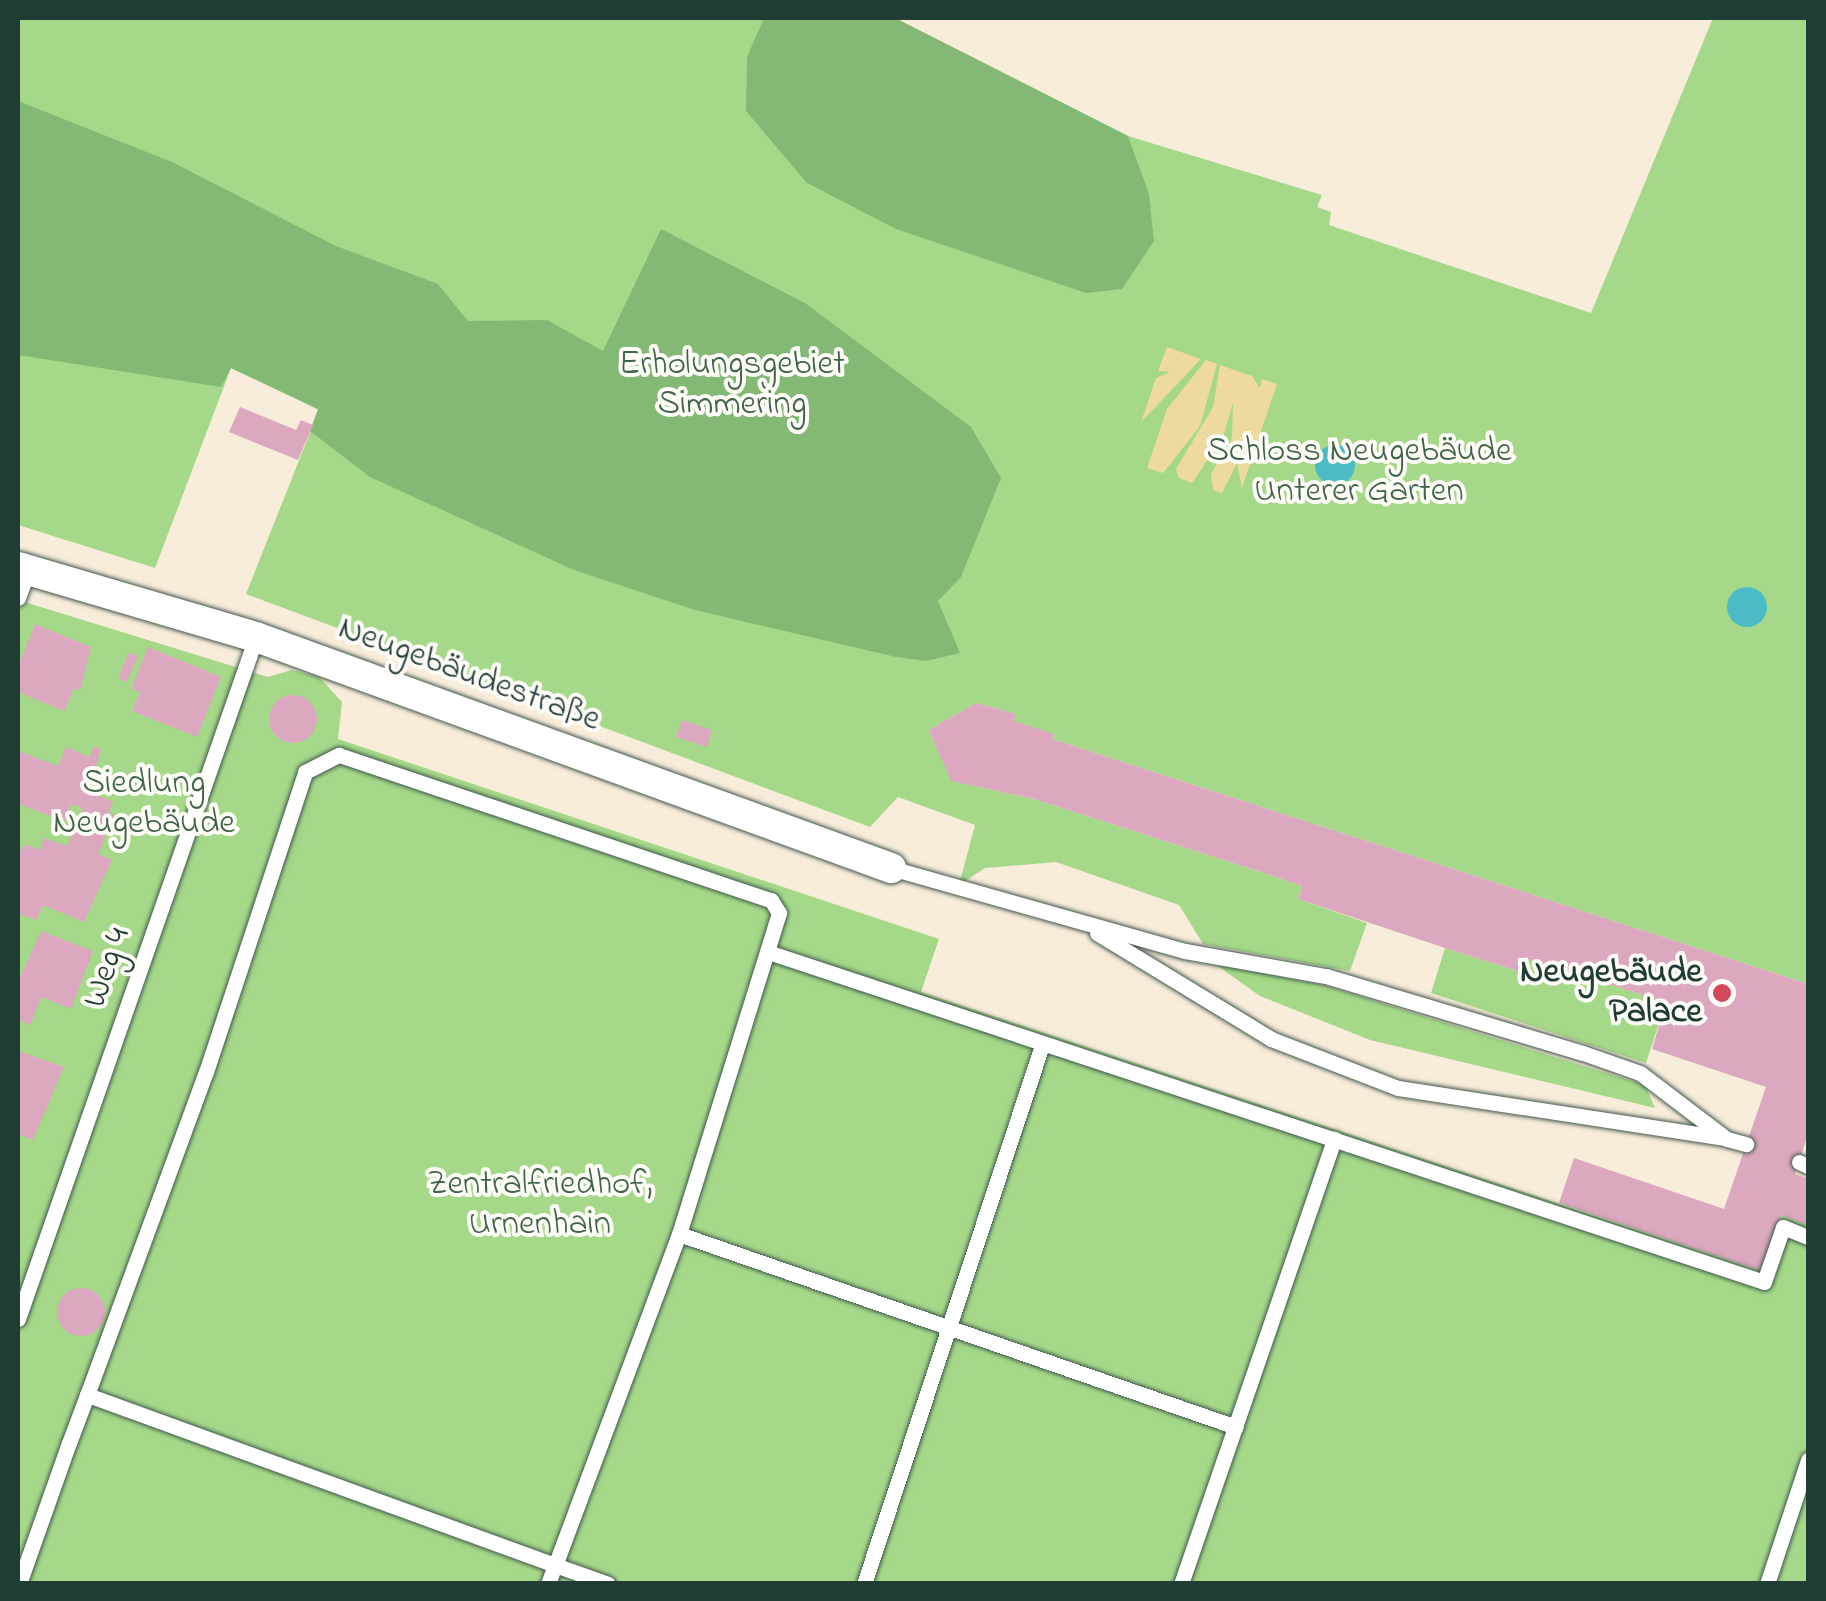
<!DOCTYPE html>
<html>
<head>
<meta charset="utf-8">
<style>
  body { margin:0 }
  #map { position:relative; width:1826px; height:1601px; overflow:hidden; background:#f8ecda; font-family:"Indie Flower",sans-serif }
  div>[style] { position:absolute }
  .green>* { inset:0; background:#a5d989 }
  .forest>* { inset:0; background:#84b975 }
  .sand>* { inset:0; background:#eeda9e }
  .water>* { inset:0; background:#4dbbc6 }
  .round { border-radius:50% }
  .building>* { inset:0; background:#dca8bf }
  .roads { filter:drop-shadow(0 0 2px #40574d) drop-shadow(0 0 2px #40574d) }
  .service>* { height:15px; margin:-7.5px; padding:0 7.5px; transform-origin:7.5px; border-radius:7.5px; background:#fff }
  .minor>* { height:30px; margin:-15px; padding:0 15px; transform-origin:15px; border-radius:15px; background:#fff }
  .dots>* { width:28px; height:28px; translate:-50% -50%; box-sizing:border-box; border:5px solid #fdfcf7; border-radius:50% }
  span { translate:-50% -50%; white-space:nowrap; text-align:center; line-height:1.15; -webkit-text-stroke:8px #fdfcf7; paint-order:stroke }
  .park-label { font-size:35px; color:#406449 }
  .street-label { font-size:35px; color:#1f3d34 }
  .poi-label { font-size:35px; color:#1f3d34; font-weight:700 }
  .right { translate:-100% -50%; text-align:right }
  .frame { position:absolute; inset:0; border:20px solid #1f3d34; pointer-events:none }
</style>
</head>
<body>
<div id="map">
  <div class="green">
    <div style="clip-path:polygon(18px 18px,895px 18px,1128px 136px,1322px 195px,1317px 207px,1331px 212px,1329px 225px,1591px 313px,1713px 18px,1808px 18px,1808px 984px,1052px 739px,1014px 721px,1015px 714px,976px 703px,929px 730px,952px 781px,1034px 799px,1255px 870px,1302px 886px,1298px 899px,1367px 923px,1350px 971px,1203px 944px,1179px 905px,1056px 862px,985px 868px,959px 885px,975px 825px,898px 797px,870px 827px,246px 594px,319px 410px,231px 368px,155px 568px,18px 525px)"></div>
    <div style="clip-path:polygon(18px 600px,268px 677px,292px 670px,319px 677px,342px 702px,338px 739px,939px 939px,921px 992px,1762px 1271px,1781px 1215px,1808px 1225px,1808px 1583px,18px 1583px)"></div>
    <div style="clip-path:polygon(1445px 948px,1518px 971px,1524px 958px,1666px 1002px,1646px 1063px,1431px 993px)"></div>
    <div style="clip-path:polygon(1215px 964px,1323px 985px,1645px 1085px,1655px 1108px,1370px 1040px,1260px 996px)"></div>
  </div>
  <div class="forest">
    <div style="clip-path:polygon(764px 18px,895px 18px,1128px 136px,1149px 194px,1154px 241px,1122px 289px,1086px 293px,896px 229px,807px 183px,746px 111px,747px 57px)"></div>
    <div style="clip-path:polygon(18px 101px,172px 162px,336px 246px,438px 284px,468px 321px,547px 320px,603px 351px,661px 229px,805px 303px,971px 427px,1001px 478px,961px 577px,938px 601px,960px 653px,926px 661px,896px 657px,695px 610px,574px 570px,370px 477px,310px 431px,318px 409px,231px 368px,221px 387px,18px 355px)"></div>
  </div>
  <div class="sand">
    <div style="clip-path:polygon(1167px 347px,1201px 359px,1141px 422px,1156px 378px,1170px 372px,1158px 371px)"></div>
    <div style="clip-path:polygon(1206px 360px,1217px 364px,1200px 426px,1163px 473px,1147px 468px,1167px 409px)"></div>
    <div style="clip-path:polygon(1220px 365px,1252px 376px,1260px 388px,1262px 379px,1277px 384px,1242px 488px,1237px 463px,1222px 493px,1213px 490px,1211px 474px,1232px 439px,1233px 403px,1223px 437px,1192px 483px,1179px 478px,1176px 469px,1213px 407px)"></div>
  </div>
  <div class="water">
    <div class="round" style="left:1315px;top:445px;width:40px;height:40px"></div>
    <div class="round" style="left:1727px;top:587px;width:40px;height:40px"></div>
  </div>
  <div class="building">
    <div style="clip-path:polygon(240px 407px,296px 430px,301px 420px,313px 425px,298px 460px,229px 432px)"></div>
    <div style="clip-path:polygon(35px 624px,91px 647px,80px 691px,74px 688px,64px 711px,18px 692px,18px 667px)"></div>
    <div style="clip-path:polygon(148px 647px,221px 677px,197px 737px,132px 711px,140px 692px,131px 689px)"></div>
    <div style="clip-path:polygon(129px 652px,138px 656px,127px 682px,118px 678px)"></div>
    <div class="round" style="left:269px;top:695px;width:48px;height:48px"></div>
    <div style="clip-path:polygon(976px 703px,1016px 714px,1014px 721px,1054px 734px,1052px 739px,1808px 984px,1808px 1134px,1795px 1174px,1808px 1179px,1808px 1225px,1781px 1215px,1762px 1271px,1559px 1203px,1574px 1158px,1724px 1209px,1766px 1087px,1652px 1049px,1666px 1002px,1524px 958px,1518px 971px,1445px 948px,1298px 899px,1302px 886px,1255px 870px,1034px 799px,951px 781px,929px 730px)"></div>
    <div style="clip-path:polygon(682px 720px,712px 730px,707px 747px,676px 737px)"></div>
    <div style="clip-path:polygon(94px 746px,101px 749px,89px 793px,113px 801px,109px 813px,114px 815px,98px 854px,112px 860px,84px 922px,43px 905px,36px 920px,18px 914px,18px 853px,26px 844px,40px 850px,44px 838px,67px 846px,83px 808px,71px 804px,65px 821px,18px 804px,19px 751px,58px 766px,66px 747px,89px 757px)"></div>
    <div style="clip-path:polygon(41px 931px,93px 951px,71px 1009px,41px 997px,30px 1025px,18px 1020px,18px 982px)"></div>
    <div style="clip-path:polygon(18px 1051px,64px 1067px,33px 1140px,18px 1134px)"></div>
    <div class="round" style="left:57px;top:1288px;width:48px;height:48px"></div>
  </div>
  <div class="roads">
    <div class="service">
      <div style="left:18px;top:598px;width:30px;rotate:-70deg"></div>
      <div style="left:891px;top:868px;width:305px;rotate:15.8deg"></div>
      <div style="left:1185px;top:951px;width:143px;rotate:10.1deg"></div>
      <div style="left:1326px;top:976px;width:268px;rotate:16.7deg"></div>
      <div style="left:1583px;top:1053px;width:60px;rotate:19.3deg"></div>
      <div style="left:1640px;top:1073px;width:109px;rotate:37.2deg"></div>
      <div style="left:1727px;top:1139px;width:20px;rotate:15deg"></div>
      <div style="left:1097px;top:933px;width:204px;rotate:31.3deg"></div>
      <div style="left:1271px;top:1039px;width:136px;rotate:21.1deg"></div>
      <div style="left:1398px;top:1088px;width:331px;rotate:8.7deg"></div>
      <div style="left:768px;top:952px;width:1049px;rotate:18.33deg"></div>
      <div style="left:1764px;top:1282px;width:58px;rotate:-70.9deg"></div>
      <div style="left:1783px;top:1227px;width:27px;rotate:22deg"></div>
      <div style="left:1799px;top:1162px;width:10px;rotate:24deg"></div>
      <div style="left:679px;top:1234px;width:589px;rotate:19.11deg"></div>
      <div style="left:18px;top:1319px;width:722px;rotate:-70.76deg"></div>
      <div style="left:19px;top:1584px;width:150px;rotate:-70.5deg"></div>
      <div style="left:69px;top:1443px;width:51px;rotate:-69.4deg"></div>
      <div style="left:87px;top:1395px;width:344px;rotate:-69.8deg"></div>
      <div style="left:206px;top:1072px;width:316px;rotate:-71.7deg"></div>
      <div style="left:305px;top:772px;width:38px;rotate:-27deg"></div>
      <div style="left:339px;top:755px;width:456px;rotate:18.6deg"></div>
      <div style="left:771px;top:900px;width:15px;rotate:58deg"></div>
      <div style="left:779px;top:913px;width:336px;rotate:107.3deg"></div>
      <div style="left:679px;top:1234px;width:353px;rotate:110.5deg"></div>
      <div style="left:555px;top:1565px;width:498px;rotate:-160deg"></div>
      <div style="left:548px;top:1584px;width:20px;rotate:-70deg"></div>
      <div style="left:555px;top:1565px;width:56px;rotate:19.7deg"></div>
      <div style="left:864px;top:1584px;width:568px;rotate:-71.72deg"></div>
      <div style="left:1181px;top:1584px;width:471px;rotate:-71deg"></div>
      <div style="left:1767px;top:1584px;width:131px;rotate:-71.7deg"></div>
    </div>
    <div class="minor">
      <div style="left:18px;top:567px;width:248px;rotate:16.4deg"></div>
      <div style="left:256px;top:637px;width:676px;rotate:19.99deg"></div>
    </div>
  </div>
  <div class="dots">
    <div style="left:1722px;top:993px;background:#d1495b"></div>
  </div>
  <div class="park-label">
    <span style="left:732px;top:385px">Erholungsgebiet<br>Simmering</span>
    <span style="left:1359px;top:472px">Schloss Neugebäude<br>Unterer Garten</span>
    <span style="left:144px;top:804px">Siedlung<br>Neugebäude</span>
    <span style="left:540px;top:1205px">Zentralfriedhof,<br>Urnenhain</span>
  </div>
  <div class="street-label">
    <span style="left:469px;top:675px;rotate:20deg">Neugebäudestraße</span>
    <span style="left:108px;top:968px;rotate:-71deg">Weg 4</span>
  </div>
  <div class="poi-label">
    <span class="right" style="left:1702px;top:993px">Neugebäude<br>Palace</span>
  </div>
  <div class="frame"></div>
</div>
</body>
</html>
